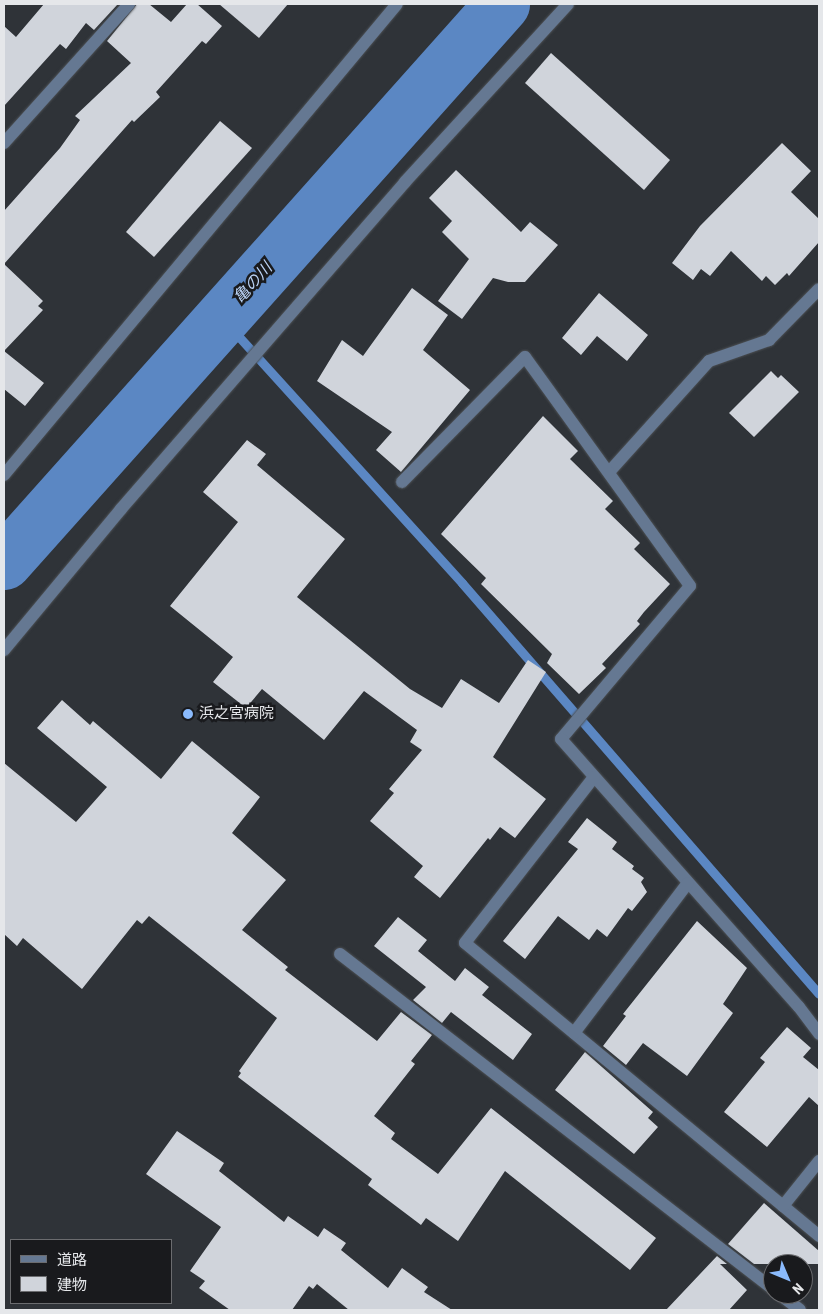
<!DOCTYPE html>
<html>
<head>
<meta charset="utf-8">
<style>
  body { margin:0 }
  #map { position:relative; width:823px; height:1314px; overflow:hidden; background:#2f3338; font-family:"Roboto Condensed","Noto Sans JP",sans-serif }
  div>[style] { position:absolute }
  .stream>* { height:9px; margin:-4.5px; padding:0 4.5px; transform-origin:4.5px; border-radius:4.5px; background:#5b87c3 }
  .river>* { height:55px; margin:-27.5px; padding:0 27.5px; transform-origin:27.5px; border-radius:27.5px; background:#5b87c3 }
  .building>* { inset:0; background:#d0d4db }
  .roads { filter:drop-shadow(0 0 1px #4c5054) drop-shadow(0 0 1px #4c5054) }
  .minor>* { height:12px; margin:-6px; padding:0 6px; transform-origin:6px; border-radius:6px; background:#657892 }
  .dots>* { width:14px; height:14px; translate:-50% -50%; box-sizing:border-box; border:2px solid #191a1d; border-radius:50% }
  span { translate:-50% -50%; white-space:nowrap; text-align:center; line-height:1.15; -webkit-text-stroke:5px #191a1d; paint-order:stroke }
  .poi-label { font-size:15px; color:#e5e7ea }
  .left { translate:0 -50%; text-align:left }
  .water-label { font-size:16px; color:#bad2f4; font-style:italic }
  .frame { position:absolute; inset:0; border:5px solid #e5e7ea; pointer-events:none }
  .legend { position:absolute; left:10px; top:1239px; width:162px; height:65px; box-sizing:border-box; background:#191a1d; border:1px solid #6b6c6f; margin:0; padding:6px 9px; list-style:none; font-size:15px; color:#e5e7ea }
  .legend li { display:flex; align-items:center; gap:10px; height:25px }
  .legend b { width:25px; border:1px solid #6b6c6f }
  .north { position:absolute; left:763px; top:1254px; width:50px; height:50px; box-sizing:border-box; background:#191a1d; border:1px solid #6b6c6f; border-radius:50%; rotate:135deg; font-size:14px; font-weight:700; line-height:20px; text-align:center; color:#e5e7ea }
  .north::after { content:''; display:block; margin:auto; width:18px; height:22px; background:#8abafc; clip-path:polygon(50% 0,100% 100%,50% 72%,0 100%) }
</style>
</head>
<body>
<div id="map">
  <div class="stream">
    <div style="left:221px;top:317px;width:359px;rotate:47.8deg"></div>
    <div style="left:462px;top:583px;width:544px;rotate:49.02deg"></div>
  </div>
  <div class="river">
    <div style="left:4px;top:562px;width:748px;rotate:-48.25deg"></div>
  </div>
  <div class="building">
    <div style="clip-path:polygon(44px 4px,118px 4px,94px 30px,86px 23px,66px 49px,60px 44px,4px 106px,4px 26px,16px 37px)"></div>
    <div style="clip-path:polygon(137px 4px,149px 4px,171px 22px,187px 4px,197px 4px,222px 26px,206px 44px,202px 41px,156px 92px,160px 97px,134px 122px,132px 120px,4px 264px,43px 301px,38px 306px,43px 310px,4px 351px,44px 383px,25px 406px,4px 389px,4px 211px,60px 148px,80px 120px,75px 116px,131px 63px,107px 41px)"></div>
    <div style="clip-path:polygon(219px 4px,288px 4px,259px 38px)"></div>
    <div style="clip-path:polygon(551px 53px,670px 160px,644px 190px,525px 83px)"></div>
    <div style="clip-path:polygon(220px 121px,252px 148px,154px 257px,126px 232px)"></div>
    <div style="clip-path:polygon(782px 143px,811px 171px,791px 192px,819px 219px,819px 242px,789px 276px,787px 273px,775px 285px,766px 276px,762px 281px,731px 251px,710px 276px,701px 269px,693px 280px,672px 263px,700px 226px)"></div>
    <div style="clip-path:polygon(456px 170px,521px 232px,530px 222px,558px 245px,525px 282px,508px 282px,493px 278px,462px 319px,438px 301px,469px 259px,442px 232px,452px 221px,429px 198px)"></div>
    <div style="clip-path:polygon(412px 288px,448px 315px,423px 350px,470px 390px,401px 472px,376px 450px,392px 432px,317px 381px,342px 340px,363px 356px)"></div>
    <div style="clip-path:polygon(599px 293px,648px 335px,627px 361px,597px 336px,581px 355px,562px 338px)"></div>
    <div style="clip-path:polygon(771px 371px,778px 378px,781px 375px,799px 392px,754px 437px,729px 413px)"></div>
    <div style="clip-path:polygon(543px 416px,578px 451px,570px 459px,613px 501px,605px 509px,640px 543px,634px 549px,670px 584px,644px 612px,637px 621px,640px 624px,602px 664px,606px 668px,579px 694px,547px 663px,552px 654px,481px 584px,486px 578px,441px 534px)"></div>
    <div style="clip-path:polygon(247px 440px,266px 454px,257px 465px,345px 539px,297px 597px,410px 689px,442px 708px,461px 679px,499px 703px,528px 660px,546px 672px,493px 757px,546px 799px,515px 838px,500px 827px,490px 840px,488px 838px,440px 898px,414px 877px,423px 866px,370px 821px,394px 793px,389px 789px,422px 750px,410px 742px,417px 730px,364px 691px,324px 740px,262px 689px,246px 708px,213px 682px,233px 657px,170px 606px,238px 522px,203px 492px)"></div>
    <div style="clip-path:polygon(62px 700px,90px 725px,93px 721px,161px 779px,192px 741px,260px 797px,232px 833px,286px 880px,242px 930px,288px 967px,285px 970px,377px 1041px,401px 1012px,432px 1035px,411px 1061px,415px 1064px,374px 1116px,395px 1133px,391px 1139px,438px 1174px,491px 1108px,656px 1238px,630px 1270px,505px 1171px,458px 1241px,426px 1218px,421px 1225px,368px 1185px,372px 1179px,238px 1077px,241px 1073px,239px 1071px,277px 1018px,149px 916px,142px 924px,137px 920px,82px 989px,23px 938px,17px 946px,4px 934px,4px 763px,76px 822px,107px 787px,37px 728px)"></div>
    <div style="clip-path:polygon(587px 818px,617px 842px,612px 849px,634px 866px,632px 869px,644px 878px,641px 882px,647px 892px,632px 911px,628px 908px,607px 937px,597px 929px,589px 940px,558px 916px,525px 959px,503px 941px,578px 849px,568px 842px)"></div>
    <div style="clip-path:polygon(398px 917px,427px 940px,418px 951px,455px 981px,465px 968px,489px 987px,482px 995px,532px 1034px,513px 1060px,451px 1012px,442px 1023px,413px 1000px,426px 987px,374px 946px)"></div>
    <div style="clip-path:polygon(697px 921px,747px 968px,723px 1004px,733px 1013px,687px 1076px,643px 1043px,626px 1065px,603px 1046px,626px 1016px,623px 1014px)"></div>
    <div style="clip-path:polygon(787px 1027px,811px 1048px,803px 1057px,819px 1070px,819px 1106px,809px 1097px,767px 1147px,724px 1112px,765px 1062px,760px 1058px)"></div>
    <div style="clip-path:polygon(585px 1052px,653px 1112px,648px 1118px,658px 1127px,634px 1154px,555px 1090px)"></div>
    <div style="clip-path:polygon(177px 1131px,224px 1163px,219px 1171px,284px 1222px,288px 1216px,318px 1237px,324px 1228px,346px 1243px,341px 1250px,388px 1288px,402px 1268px,428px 1287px,424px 1292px,452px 1310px,349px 1310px,317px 1284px,313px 1289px,309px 1286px,292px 1310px,230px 1310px,199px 1288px,205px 1281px,190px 1271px,221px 1227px,146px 1174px)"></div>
    <div style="clip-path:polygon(764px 1203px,819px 1251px,819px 1264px,754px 1264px,728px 1244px)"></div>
    <div style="clip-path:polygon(717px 1256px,727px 1264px,720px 1264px,747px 1290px,729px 1310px,666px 1310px)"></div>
  </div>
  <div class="roads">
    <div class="minor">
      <div style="left:4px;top:143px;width:187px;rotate:-48deg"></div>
      <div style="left:610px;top:471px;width:148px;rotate:-48deg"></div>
      <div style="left:709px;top:361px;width:64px;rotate:-19.3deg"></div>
      <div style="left:769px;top:340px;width:71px;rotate:-45.6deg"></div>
      <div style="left:4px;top:475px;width:613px;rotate:-50.16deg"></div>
      <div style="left:402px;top:482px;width:175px;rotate:-45.5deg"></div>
      <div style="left:525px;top:357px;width:282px;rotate:54.2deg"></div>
      <div style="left:690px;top:586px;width:200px;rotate:130.1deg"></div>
      <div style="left:561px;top:739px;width:358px;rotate:48.4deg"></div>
      <div style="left:799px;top:1007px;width:34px;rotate:53deg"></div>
      <div style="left:4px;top:650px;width:183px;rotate:-50.3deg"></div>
      <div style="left:121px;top:509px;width:433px;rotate:-49deg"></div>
      <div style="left:405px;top:182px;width:241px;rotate:-47.5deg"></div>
      <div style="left:594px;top:777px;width:210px;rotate:127.9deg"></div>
      <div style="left:465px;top:943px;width:460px;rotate:39.6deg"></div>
      <div style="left:340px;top:954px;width:547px;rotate:37.73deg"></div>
      <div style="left:574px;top:1033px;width:188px;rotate:-52.8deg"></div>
      <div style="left:783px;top:1206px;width:58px;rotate:-51.3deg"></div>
      <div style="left:779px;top:1294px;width:26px;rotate:37deg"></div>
    </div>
  </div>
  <div class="dots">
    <div style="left:188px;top:714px;background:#8abafc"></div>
  </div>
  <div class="poi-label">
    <span class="left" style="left:199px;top:714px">浜之宮病院</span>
  </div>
  <div class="water-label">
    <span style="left:253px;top:283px;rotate:-48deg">亀の川</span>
  </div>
  <div class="frame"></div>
  <ul class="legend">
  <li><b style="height:6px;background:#657892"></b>道路</li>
  <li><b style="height:14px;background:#d0d4db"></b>建物</li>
  </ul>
  <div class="north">N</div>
</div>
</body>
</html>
